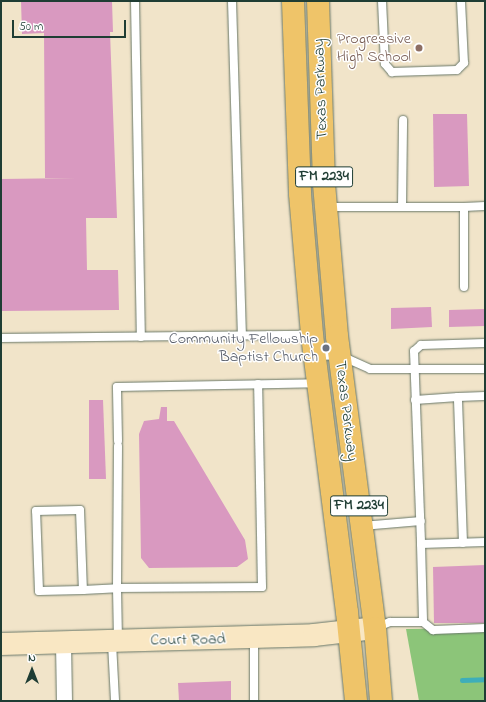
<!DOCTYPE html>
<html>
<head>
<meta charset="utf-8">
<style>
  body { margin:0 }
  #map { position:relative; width:486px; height:702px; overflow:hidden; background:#f1e4c9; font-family:"Indie Flower",sans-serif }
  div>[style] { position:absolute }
  .green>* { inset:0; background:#8cc579 }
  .stream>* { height:4.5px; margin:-2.25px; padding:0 2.25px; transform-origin:2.25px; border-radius:2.25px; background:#3eaeb9 }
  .building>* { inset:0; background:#d999c0 }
  .roads { filter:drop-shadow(0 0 1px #687768) drop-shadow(0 0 1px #687768) }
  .lane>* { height:8px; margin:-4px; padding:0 4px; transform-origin:4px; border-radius:4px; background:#fff }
  .street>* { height:15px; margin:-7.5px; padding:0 7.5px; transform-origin:7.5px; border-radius:7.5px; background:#fff }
  .secondary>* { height:22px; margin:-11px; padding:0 11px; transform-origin:11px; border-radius:11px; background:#f9e7c3 }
  .primary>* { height:22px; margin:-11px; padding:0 11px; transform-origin:11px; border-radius:11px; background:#efc469 }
  .dots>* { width:11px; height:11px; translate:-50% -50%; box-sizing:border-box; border:2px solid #fff; border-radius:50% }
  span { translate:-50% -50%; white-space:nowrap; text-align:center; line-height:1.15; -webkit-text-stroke:3px #fff; paint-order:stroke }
  .shield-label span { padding:1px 3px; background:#fff; border:1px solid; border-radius:3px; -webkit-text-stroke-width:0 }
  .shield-label { font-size:15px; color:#1f3d34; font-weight:700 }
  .education-label { font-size:16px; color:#785e54 }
  .right { translate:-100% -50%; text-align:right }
  .street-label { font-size:16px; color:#1f3d34 }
  .worship-label { font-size:16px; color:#5b616d }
  .frame { position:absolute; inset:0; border:2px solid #1f3d34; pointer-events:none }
  .north { position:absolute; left:12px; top:650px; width:40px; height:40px; -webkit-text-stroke:3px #fff; paint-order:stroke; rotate:0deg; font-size:11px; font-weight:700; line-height:16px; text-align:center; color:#1f3d34 }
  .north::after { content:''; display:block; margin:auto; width:14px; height:18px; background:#1f3d34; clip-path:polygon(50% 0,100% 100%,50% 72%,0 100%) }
  .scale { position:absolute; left:12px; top:20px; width:114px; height:18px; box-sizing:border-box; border:2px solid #1f3d34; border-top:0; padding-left:5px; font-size:12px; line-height:14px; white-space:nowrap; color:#1f3d34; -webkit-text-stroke:3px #fff; paint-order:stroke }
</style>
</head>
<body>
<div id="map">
  <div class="green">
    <div style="clip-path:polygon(485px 628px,485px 701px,419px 701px,406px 629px)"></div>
  </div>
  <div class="stream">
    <div style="left:462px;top:680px;width:23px;rotate:-2deg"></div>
  </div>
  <div class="building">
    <div style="clip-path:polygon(21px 1px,112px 1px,113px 32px,110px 32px,117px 218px,86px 218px,87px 270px,118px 270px,119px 310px,2px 311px,1px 309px,1px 179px,76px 178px,45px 178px,44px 33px,22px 34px)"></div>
    <div style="clip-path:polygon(433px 114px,467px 114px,469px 186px,434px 187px)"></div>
    <div style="clip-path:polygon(431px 307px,432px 327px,391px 329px,391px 308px)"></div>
    <div style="clip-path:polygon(485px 309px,485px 326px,449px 327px,449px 310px)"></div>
    <div style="clip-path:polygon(89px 400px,103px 400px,106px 479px,89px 479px)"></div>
    <div style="clip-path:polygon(161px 407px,167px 407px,167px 421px,174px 421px,245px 540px,248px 559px,237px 567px,149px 568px,141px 558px,139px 434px,144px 421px,159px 419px)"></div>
    <div style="clip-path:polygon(485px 565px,485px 623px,434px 623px,433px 567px)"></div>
    <div style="clip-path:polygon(231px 681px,231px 701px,179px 701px,178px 683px)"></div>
  </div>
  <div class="roads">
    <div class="lane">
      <div style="left:135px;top:1px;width:336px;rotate:89deg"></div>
      <div style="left:232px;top:1px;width:335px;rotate:88.3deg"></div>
      <div style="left:382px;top:1px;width:63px;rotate:87.3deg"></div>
      <div style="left:385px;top:64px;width:11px;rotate:49deg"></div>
      <div style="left:392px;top:72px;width:65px;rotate:-1.8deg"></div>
      <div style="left:457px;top:70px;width:10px;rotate:-45deg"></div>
      <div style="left:464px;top:63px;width:62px;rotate:-92.8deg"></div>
      <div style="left:327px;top:207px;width:137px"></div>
      <div style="left:464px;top:207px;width:80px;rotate:90deg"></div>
      <div style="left:402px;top:207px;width:87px;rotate:-89.3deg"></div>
      <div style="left:464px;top:207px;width:21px;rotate:-3deg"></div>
      <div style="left:1px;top:338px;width:309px;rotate:-0.6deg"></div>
      <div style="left:485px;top:343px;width:64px;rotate:178.2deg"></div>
      <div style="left:421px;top:345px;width:9px;rotate:139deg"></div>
      <div style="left:414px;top:351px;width:193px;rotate:87.9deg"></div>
      <div style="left:421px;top:544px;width:64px;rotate:-1.8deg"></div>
      <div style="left:316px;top:356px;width:23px;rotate:-2deg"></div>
      <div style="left:339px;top:355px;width:34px;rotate:24deg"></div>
      <div style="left:370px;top:369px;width:115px"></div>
      <div style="left:415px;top:400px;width:43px;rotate:-4deg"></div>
      <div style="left:118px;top:441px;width:54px;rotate:-91.1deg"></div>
      <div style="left:117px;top:387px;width:200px;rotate:-1.1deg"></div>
      <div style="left:362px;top:526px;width:59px;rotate:-4.8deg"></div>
      <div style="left:463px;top:543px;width:146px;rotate:-92deg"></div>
      <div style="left:458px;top:397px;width:27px;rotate:-2deg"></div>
      <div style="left:421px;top:544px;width:78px;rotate:88.5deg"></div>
      <div style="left:83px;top:590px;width:44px;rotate:178.7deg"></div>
      <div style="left:39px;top:591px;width:80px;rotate:-92.1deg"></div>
      <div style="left:36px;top:511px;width:44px;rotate:-1.3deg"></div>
      <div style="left:80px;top:510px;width:80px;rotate:87.9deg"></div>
      <div style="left:83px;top:590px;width:34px;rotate:-3deg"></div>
      <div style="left:117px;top:588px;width:142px;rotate:-89.6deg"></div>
      <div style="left:375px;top:628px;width:16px;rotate:-22deg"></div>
      <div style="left:390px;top:622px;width:33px"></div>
      <div style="left:423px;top:622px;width:13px;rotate:39deg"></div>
      <div style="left:433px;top:630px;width:52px;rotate:-2.2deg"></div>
      <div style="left:254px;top:638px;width:63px;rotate:90deg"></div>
      <div style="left:118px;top:640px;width:52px;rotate:-91.1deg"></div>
      <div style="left:117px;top:588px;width:145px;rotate:-0.4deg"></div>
      <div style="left:262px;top:587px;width:203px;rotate:-91.1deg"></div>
      <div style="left:112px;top:643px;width:58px;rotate:87deg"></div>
    </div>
    <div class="street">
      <div style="left:63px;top:643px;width:58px;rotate:89deg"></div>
    </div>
    <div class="secondary">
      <div style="left:1px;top:644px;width:313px;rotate:-1.6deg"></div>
      <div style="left:314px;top:635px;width:61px;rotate:-6.5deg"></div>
    </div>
    <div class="primary">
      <div style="left:293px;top:1px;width:193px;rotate:87.9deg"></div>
      <div style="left:300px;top:194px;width:142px;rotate:85.1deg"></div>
      <div style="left:312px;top:335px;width:279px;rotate:82.8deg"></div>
      <div style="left:347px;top:612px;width:89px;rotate:84.2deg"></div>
      <div style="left:318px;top:1px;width:183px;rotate:88.1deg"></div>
      <div style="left:324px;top:184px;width:153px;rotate:85.1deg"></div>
      <div style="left:337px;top:336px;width:294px;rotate:82.6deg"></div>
      <div style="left:375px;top:628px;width:73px;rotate:85.3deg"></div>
    </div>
  </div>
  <div class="dots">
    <div style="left:419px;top:48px;background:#8d6e63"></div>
    <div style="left:326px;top:348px;background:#6b7280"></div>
  </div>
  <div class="shield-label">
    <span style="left:324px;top:177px">FM 2234</span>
    <span style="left:359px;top:506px">FM 2234</span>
  </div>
  <div class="education-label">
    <span class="right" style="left:411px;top:48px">Progressive<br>High School</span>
  </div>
  <div class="street-label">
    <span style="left:321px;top:89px;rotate:-92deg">Texas Parkway</span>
    <span style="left:346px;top:411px;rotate:83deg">Texas Parkway</span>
    <span style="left:188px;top:640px;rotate:-1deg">Court Road</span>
  </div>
  <div class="worship-label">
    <span class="right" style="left:318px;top:348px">Community Fellowship<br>Baptist Church</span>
  </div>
  <div class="frame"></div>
  <div class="north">N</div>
  <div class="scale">50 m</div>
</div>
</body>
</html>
